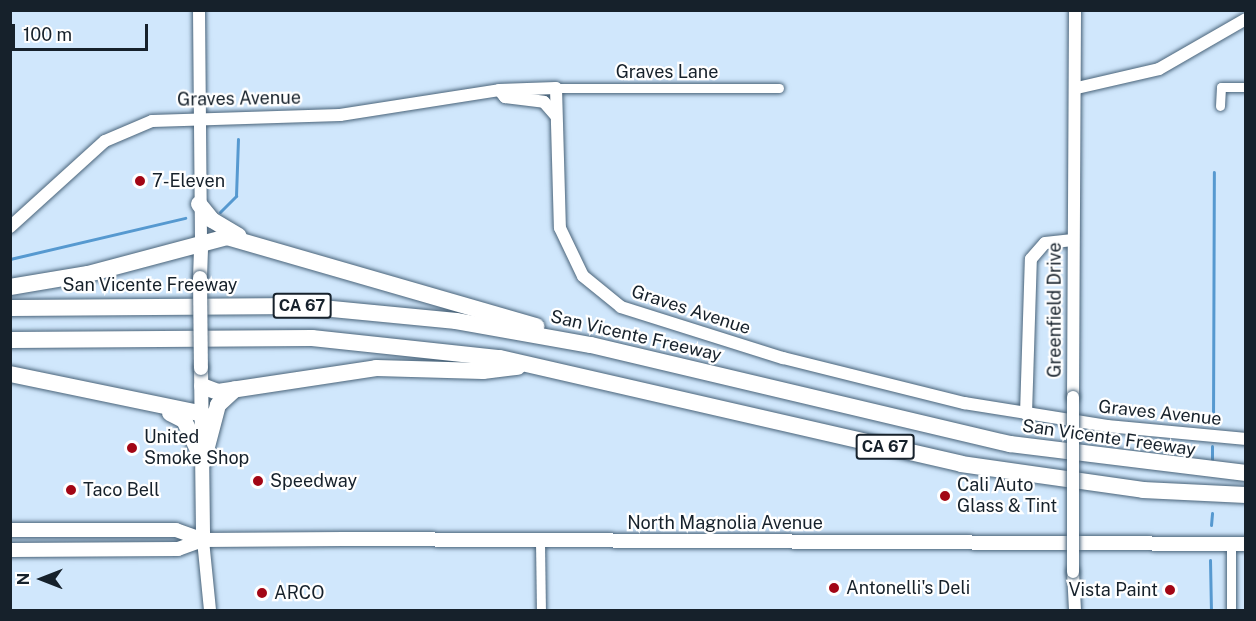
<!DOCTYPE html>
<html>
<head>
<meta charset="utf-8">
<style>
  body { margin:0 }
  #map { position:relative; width:1256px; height:621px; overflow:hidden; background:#d0e7fc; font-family:"Public Sans",sans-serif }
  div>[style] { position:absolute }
  .stream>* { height:3px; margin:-1.5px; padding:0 1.5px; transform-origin:1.5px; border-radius:1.5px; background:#5699d0 }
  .roads { filter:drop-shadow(0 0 2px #496379) drop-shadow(0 0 2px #496379) }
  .minor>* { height:9px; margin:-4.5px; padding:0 4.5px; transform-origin:4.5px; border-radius:4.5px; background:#fff }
  .secondary>* { height:12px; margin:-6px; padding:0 6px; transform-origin:6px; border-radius:6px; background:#fff }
  .primary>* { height:14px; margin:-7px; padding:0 7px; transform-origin:7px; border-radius:7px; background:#fff }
  .motorway>* { height:16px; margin:-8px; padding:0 8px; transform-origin:8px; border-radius:8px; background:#fff }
  .bridges { filter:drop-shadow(0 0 2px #496379) drop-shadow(0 0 2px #496379) }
  .secondary-bridge>* { height:12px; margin:-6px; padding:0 6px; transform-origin:6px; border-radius:6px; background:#fff }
  .primary-bridge>* { height:14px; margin:-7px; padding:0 7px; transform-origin:7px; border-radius:7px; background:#fff }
  .dots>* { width:16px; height:16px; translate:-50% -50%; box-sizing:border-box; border:3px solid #fff; border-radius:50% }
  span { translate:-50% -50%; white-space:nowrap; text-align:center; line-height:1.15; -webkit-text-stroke:4.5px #fff; paint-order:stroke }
  .shield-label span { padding:2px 4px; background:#fff; border:2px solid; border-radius:4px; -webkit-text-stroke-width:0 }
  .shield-label { font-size:16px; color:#16212b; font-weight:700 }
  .street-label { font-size:18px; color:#16212b }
  .poi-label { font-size:18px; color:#16212b }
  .left { translate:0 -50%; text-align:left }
  .right { translate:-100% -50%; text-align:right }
  .frame { position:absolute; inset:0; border:12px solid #16212b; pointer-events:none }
  .north { position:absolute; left:12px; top:549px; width:60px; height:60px; -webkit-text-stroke:4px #fff; paint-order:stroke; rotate:270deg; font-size:16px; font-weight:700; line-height:24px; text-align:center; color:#16212b }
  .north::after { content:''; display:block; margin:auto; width:21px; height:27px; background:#16212b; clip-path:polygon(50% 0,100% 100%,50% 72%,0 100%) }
  .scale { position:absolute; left:12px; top:24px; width:136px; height:27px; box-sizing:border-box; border:3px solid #16212b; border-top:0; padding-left:8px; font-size:18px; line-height:21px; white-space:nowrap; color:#16212b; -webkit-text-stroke:4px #fff; paint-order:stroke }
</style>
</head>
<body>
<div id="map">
  <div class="stream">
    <div style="left:220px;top:212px;width:23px;rotate:-45deg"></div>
    <div style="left:236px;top:196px;width:57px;rotate:-88deg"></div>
    <div style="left:10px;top:259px;width:180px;rotate:-13.2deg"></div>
    <div style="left:1213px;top:423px;width:251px;rotate:-89.8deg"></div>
    <div style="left:1212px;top:459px;width:13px;rotate:-90deg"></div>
    <div style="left:1211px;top:525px;width:12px;rotate:-85deg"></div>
    <div style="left:1210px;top:560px;width:50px;rotate:88.9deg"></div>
  </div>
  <div class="roads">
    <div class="minor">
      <div style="left:556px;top:88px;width:223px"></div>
      <div style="left:1220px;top:106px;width:19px;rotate:-87deg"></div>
      <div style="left:1221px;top:87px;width:25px"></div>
      <div style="left:540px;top:541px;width:69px;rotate:89.2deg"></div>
      <div style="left:1231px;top:544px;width:66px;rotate:90deg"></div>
    </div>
    <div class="secondary">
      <div style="left:199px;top:10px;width:237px;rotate:89.5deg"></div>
      <div style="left:1077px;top:88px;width:84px;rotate:-13deg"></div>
      <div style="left:1159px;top:69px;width:100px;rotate:-29.9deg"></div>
      <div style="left:500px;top:91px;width:8px;rotate:50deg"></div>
      <div style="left:505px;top:97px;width:39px;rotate:7deg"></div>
      <div style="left:544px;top:102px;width:18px;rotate:49deg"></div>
      <div style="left:10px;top:227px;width:128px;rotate:-42.2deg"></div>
      <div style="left:105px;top:141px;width:51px;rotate:-23.1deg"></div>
      <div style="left:152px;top:121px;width:188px;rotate:-1.8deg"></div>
      <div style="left:340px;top:115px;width:161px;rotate:-8.9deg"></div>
      <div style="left:499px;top:90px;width:57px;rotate:-2deg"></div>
      <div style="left:556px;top:88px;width:140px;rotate:88.4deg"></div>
      <div style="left:560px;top:228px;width:53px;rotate:64.4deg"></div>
      <div style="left:583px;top:276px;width:49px;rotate:39.2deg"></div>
      <div style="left:621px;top:307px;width:170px;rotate:17.5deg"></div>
      <div style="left:783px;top:358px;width:187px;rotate:14deg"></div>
      <div style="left:964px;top:403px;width:145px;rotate:9.1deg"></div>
      <div style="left:1107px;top:426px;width:140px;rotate:5.3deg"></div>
      <div style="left:1073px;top:397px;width:387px;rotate:-89.7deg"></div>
      <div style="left:1026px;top:414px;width:155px;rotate:-88.2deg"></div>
      <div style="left:1031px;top:259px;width:21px;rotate:-49deg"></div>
      <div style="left:1045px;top:243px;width:28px;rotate:-6deg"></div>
      <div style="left:203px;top:540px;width:70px;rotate:84.3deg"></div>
      <div style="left:1073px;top:572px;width:38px;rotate:87deg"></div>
    </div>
    <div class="primary">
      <div style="left:200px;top:278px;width:31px;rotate:-88deg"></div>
      <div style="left:201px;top:368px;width:172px;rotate:89.3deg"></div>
      <div style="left:10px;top:530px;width:166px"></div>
      <div style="left:176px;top:530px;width:29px;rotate:20deg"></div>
      <div style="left:10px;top:550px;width:168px;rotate:-0.3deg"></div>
      <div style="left:178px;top:549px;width:27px;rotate:-20deg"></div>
      <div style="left:203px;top:540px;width:141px;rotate:-0.4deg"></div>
      <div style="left:344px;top:539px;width:902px;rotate:0.32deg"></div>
    </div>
    <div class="motorway">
      <div style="left:199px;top:204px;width:21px;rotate:51deg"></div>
      <div style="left:212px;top:220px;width:31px;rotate:31deg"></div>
      <div style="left:10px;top:287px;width:79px;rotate:-9.5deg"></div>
      <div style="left:88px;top:274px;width:144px;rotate:-14.9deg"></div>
      <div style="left:227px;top:237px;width:322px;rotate:16.1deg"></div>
      <div style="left:10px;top:308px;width:291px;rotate:-0.4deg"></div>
      <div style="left:301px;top:306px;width:156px;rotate:5.5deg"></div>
      <div style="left:456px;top:321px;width:137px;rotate:10.1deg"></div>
      <div style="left:591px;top:345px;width:431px;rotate:13.3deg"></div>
      <div style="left:1010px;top:444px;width:238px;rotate:7deg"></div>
      <div style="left:10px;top:340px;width:302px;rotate:-0.4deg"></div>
      <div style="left:312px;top:338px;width:189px;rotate:6.1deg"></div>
      <div style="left:500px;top:358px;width:473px;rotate:12.9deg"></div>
      <div style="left:961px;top:464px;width:184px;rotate:8.1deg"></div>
      <div style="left:1143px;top:490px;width:103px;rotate:2.8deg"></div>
      <div style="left:10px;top:374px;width:197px;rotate:11.7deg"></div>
      <div style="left:202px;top:386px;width:17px;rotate:21deg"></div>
      <div style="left:218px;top:392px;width:160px;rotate:-8.6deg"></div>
      <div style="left:376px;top:368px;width:107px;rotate:1.6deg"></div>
      <div style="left:483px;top:371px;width:35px;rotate:-7deg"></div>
      <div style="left:170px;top:413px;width:16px;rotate:27deg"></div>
      <div style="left:184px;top:420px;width:45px;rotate:65.1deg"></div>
      <div style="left:203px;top:462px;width:59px;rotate:-75.3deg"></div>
      <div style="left:218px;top:405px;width:23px;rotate:-43deg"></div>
    </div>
  </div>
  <div class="bridges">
    <div class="secondary-bridge">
      <div style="left:1073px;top:397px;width:175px;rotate:90deg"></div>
    </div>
    <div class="primary-bridge">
      <div style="left:200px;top:278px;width:90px;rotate:89.4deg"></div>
    </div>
  </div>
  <div class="dots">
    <div style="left:140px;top:181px;background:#a20615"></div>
    <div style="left:132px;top:448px;background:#a20615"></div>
    <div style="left:258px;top:481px;background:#a20615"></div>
    <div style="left:71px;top:490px;background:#a20615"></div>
    <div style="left:945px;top:496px;background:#a20615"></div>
    <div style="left:834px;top:588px;background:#a20615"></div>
    <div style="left:1170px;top:590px;background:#a20615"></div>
    <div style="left:262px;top:593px;background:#a20615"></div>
  </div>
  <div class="shield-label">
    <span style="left:302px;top:306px">CA 67</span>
    <span style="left:885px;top:447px">CA 67</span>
  </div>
  <div class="street-label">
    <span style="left:667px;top:72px">Graves Lane</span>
    <span style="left:239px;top:99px;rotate:-1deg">Graves Avenue</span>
    <span style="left:150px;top:285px">San Vicente Freeway</span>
    <span style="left:691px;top:310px;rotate:18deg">Graves Avenue</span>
    <span style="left:1055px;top:310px;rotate:-90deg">Greenfield Drive</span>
    <span style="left:636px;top:336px;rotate:13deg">San Vicente Freeway</span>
    <span style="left:1160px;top:413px;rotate:6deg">Graves Avenue</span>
    <span style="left:1109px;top:438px;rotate:8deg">San Vicente Freeway</span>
    <span style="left:725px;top:523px">North Magnolia Avenue</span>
  </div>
  <div class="poi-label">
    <span class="left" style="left:152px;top:181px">7-Eleven</span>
    <span class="left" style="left:144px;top:448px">United<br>Smoke Shop</span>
    <span class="left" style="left:270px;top:481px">Speedway</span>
    <span class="left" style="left:957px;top:496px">Cali Auto<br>Glass &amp; Tint</span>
    <span class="left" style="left:83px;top:490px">Taco Bell</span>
    <span class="left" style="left:846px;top:588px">Antonelli's Deli</span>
    <span class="right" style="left:1158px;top:590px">Vista Paint</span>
    <span class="left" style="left:274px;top:593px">ARCO</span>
  </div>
  <div class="frame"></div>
  <div class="north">N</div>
  <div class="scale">100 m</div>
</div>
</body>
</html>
